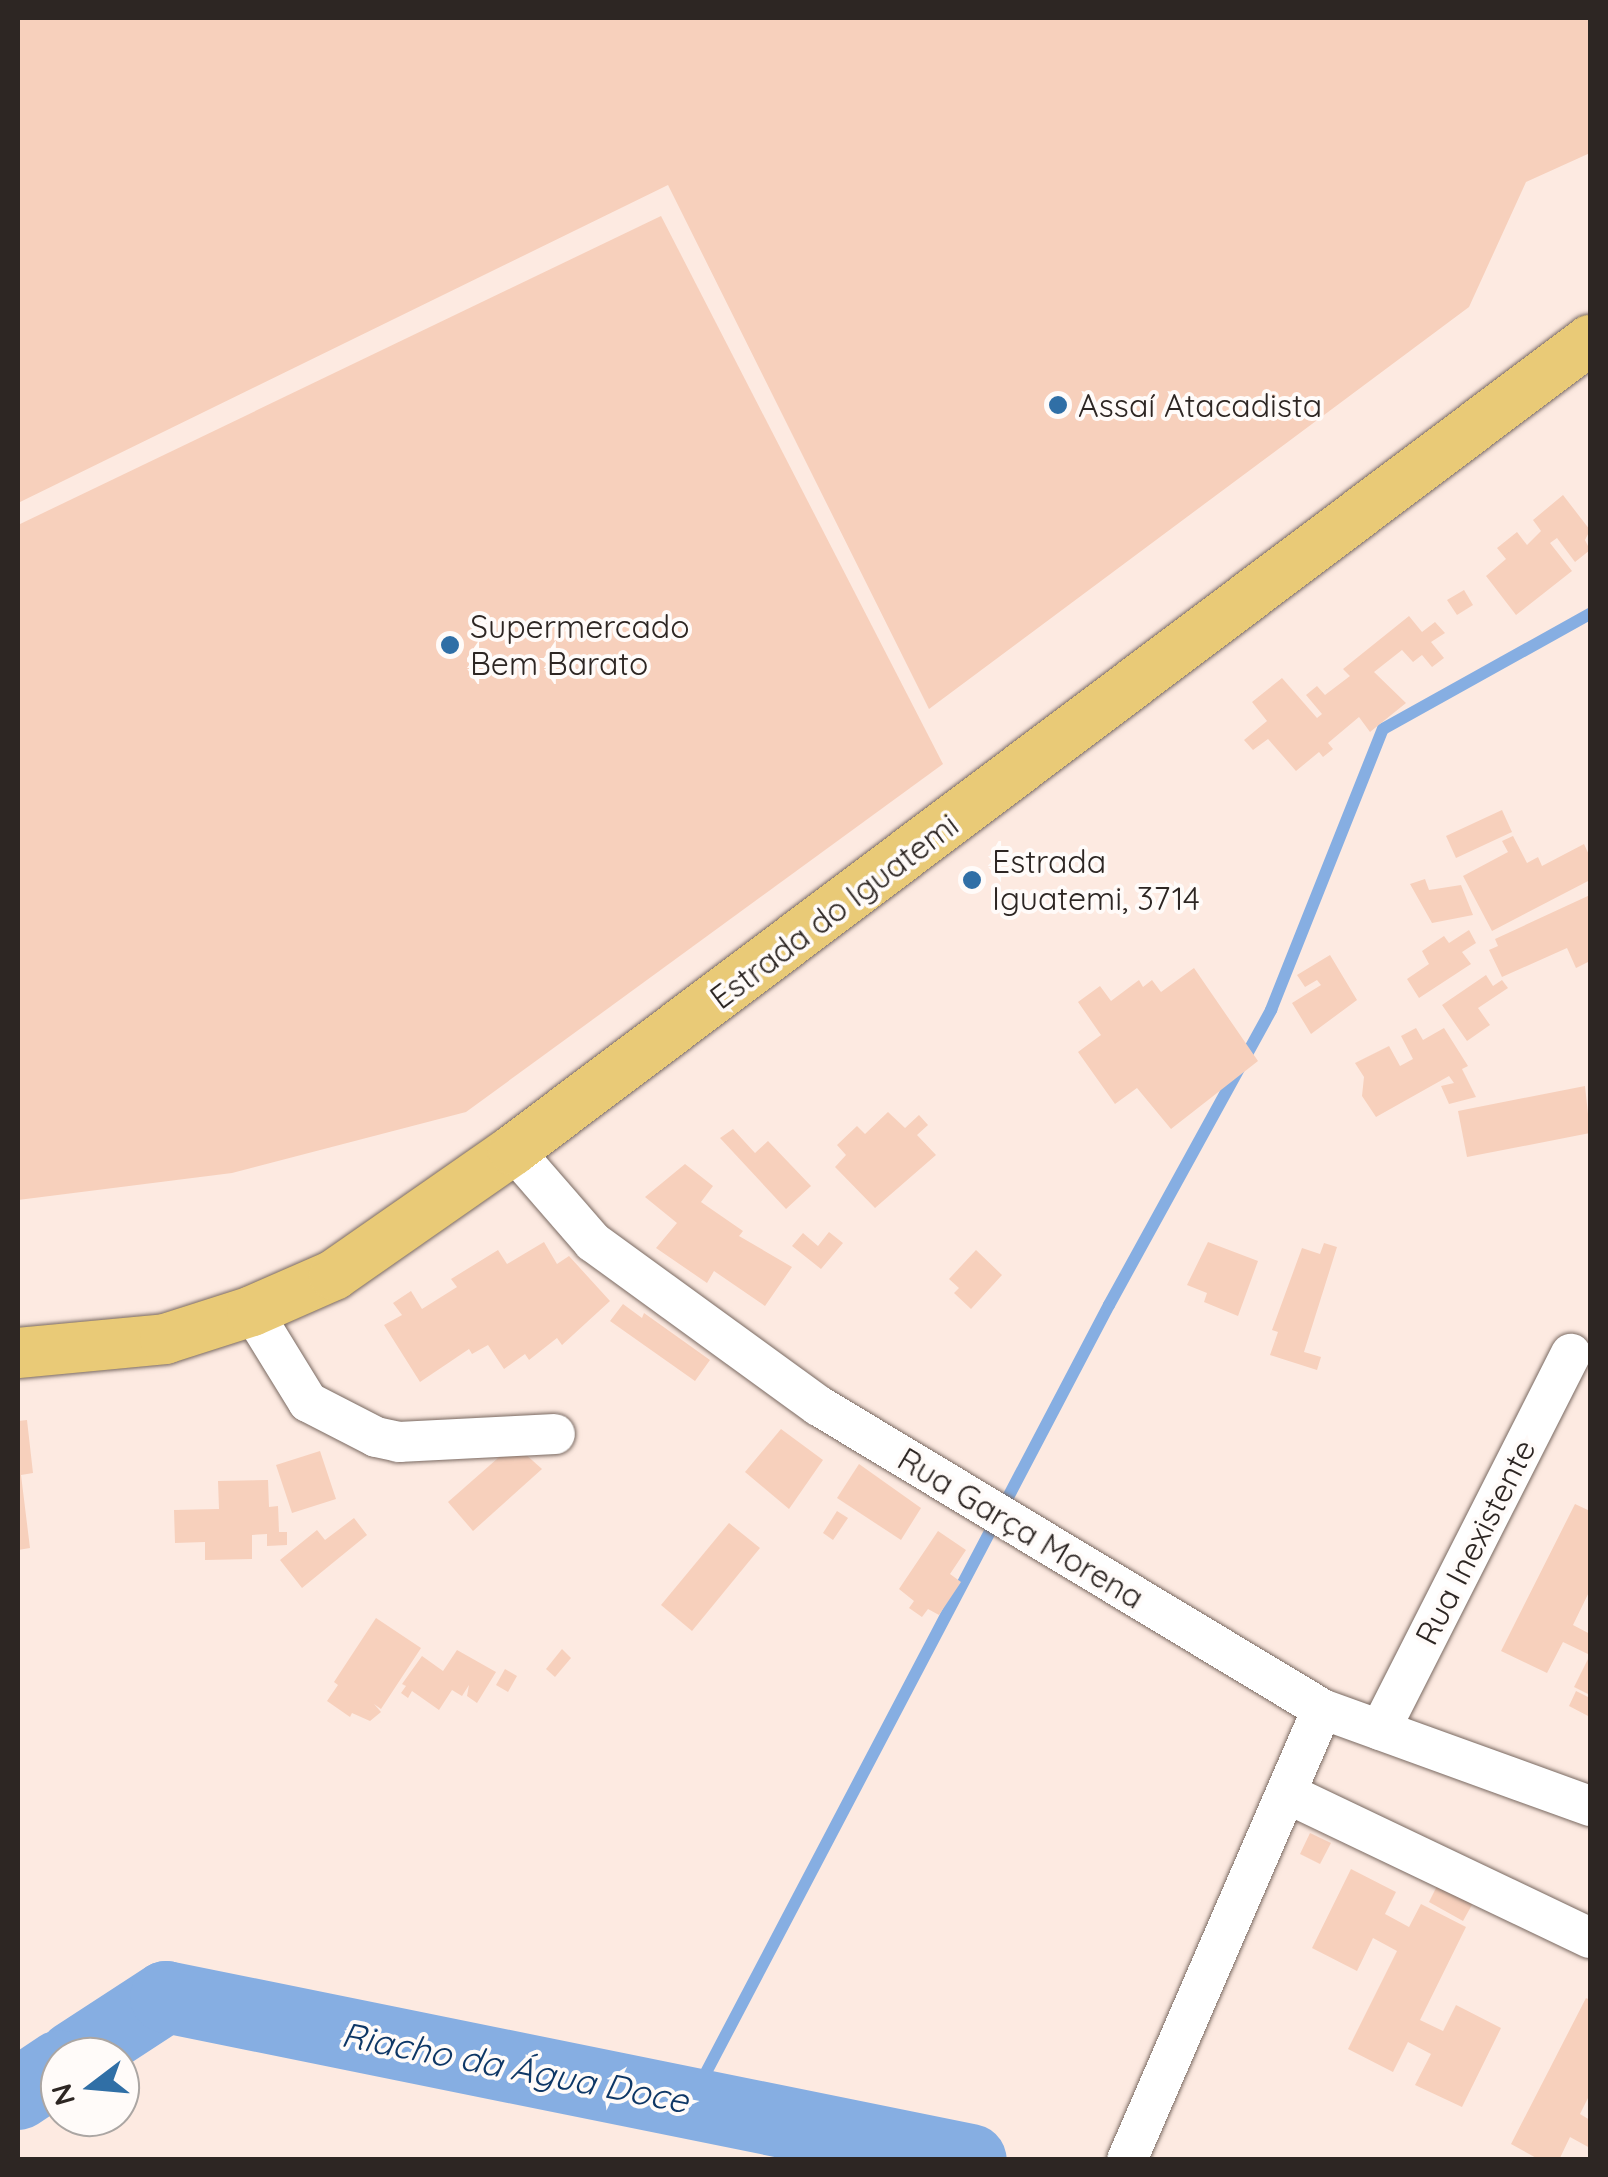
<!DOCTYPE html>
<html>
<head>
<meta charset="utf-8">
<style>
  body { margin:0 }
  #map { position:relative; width:1608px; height:2177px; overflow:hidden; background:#fdeae1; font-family:Quicksand,sans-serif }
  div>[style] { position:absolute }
  .stream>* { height:12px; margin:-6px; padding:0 6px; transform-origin:6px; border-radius:6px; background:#86aee2 }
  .river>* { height:72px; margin:-36px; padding:0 36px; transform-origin:36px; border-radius:36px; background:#86aee2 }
  .building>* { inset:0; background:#f7d0bc }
  .roads { filter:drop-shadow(0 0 2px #796961) drop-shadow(0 0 2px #796961) }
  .minor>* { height:40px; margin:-20px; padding:0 20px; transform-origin:20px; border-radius:20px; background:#fff }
  .major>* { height:50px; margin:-25px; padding:0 25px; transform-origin:25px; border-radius:25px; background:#e9ca77 }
  .dots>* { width:28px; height:28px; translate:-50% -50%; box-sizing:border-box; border:5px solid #fffbf9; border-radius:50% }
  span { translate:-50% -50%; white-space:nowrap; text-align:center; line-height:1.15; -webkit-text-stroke:8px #fffbf9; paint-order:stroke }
  .poi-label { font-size:32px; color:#2d2623 }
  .left { translate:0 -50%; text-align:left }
  .street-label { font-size:32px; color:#2d2623 }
  .water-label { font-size:35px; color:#0e3766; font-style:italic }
  .frame { position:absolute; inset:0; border:20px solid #2d2623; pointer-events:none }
  .north { position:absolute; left:40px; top:2037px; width:100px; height:100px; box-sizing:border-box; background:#fffbf9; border:2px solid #aba6a3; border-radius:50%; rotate:254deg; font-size:28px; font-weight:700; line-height:40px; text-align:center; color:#2d2623 }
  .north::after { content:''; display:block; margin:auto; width:35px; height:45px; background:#306fa6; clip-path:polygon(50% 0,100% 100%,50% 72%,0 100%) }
</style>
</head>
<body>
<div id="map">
  <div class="stream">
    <div style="left:690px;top:2103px;width:901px;rotate:-62.3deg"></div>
    <div style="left:1109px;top:1305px;width:337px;rotate:-61.2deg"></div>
    <div style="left:1271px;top:1010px;width:302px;rotate:-68.3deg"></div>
    <div style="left:1383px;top:729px;width:237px;rotate:-29.1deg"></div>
  </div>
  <div class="river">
    <div style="left:74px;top:2057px;width:110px;rotate:-33.1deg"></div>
    <div style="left:166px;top:1997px;width:821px;rotate:11.45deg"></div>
    <div style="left:18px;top:2094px;width:50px;rotate:-33.7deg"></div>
  </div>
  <div class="building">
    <div style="clip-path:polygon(18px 18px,1590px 18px,1590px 153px,1526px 182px,1469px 307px,929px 709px,668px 185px,18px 503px)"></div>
    <div style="clip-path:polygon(661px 216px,943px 764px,466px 1112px,232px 1173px,18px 1200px,18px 525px)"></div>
    <div style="clip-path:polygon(1563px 495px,1590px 530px,1585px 540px,1590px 550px,1575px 562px,1557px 538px,1550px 543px,1572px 571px,1516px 615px,1486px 576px,1506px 559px,1497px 548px,1517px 532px,1527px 545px,1541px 531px,1533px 520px)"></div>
    <div style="clip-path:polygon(1464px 590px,1473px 605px,1457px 615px,1447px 600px)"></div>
    <div style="clip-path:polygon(1409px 616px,1422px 632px,1435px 622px,1445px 633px,1431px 642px,1444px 658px,1432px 667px,1422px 655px,1413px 662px,1402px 650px,1374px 672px,1406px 703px,1370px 732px,1359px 717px,1328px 743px,1333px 749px,1323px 757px,1319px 752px,1296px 771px,1268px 739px,1253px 750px,1244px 740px,1267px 721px,1252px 702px,1282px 678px,1317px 718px,1322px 714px,1306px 695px,1317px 686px,1325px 695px,1350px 676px,1343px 669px)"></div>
    <div style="clip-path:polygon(1502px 810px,1512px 832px,1456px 858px,1446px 836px)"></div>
    <div style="clip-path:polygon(1513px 836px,1527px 863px,1538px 857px,1542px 866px,1584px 844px,1590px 857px,1590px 880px,1492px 931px,1463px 876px,1508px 852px,1502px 841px)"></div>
    <div style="clip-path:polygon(1425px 879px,1429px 890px,1461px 885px,1473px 915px,1432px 923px,1410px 884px)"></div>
    <div style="clip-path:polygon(1590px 895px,1590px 961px,1576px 968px,1567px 948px,1502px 977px,1489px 950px,1498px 946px,1495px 939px)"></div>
    <div style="clip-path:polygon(1469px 930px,1476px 943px,1462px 952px,1471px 964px,1419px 998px,1407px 979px,1429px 964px,1422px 951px,1444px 936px,1449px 943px)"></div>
    <div style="clip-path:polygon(1330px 955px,1357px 1000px,1311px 1034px,1292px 1003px,1321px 985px,1317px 980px,1305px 987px,1297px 975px)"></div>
    <div style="clip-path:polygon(1194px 968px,1258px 1061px,1171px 1129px,1137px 1088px,1115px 1104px,1078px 1052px,1101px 1035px,1078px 1002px,1100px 986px,1111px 1001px,1139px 980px,1143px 987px,1152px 980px,1161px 992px)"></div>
    <div style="clip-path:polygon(1486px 975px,1493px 986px,1502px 980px,1508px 988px,1478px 1008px,1490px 1025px,1467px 1041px,1442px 1005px)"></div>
    <div style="clip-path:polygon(1416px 1028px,1423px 1040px,1444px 1028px,1468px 1066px,1462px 1069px,1476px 1097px,1449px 1104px,1441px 1086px,1454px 1083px,1449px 1076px,1376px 1117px,1362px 1096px,1364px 1077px,1355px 1063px,1389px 1046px,1400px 1066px,1413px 1059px,1401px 1036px)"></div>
    <div style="clip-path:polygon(1585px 1086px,1590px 1133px,1467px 1157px,1458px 1111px)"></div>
    <div style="clip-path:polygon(888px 1112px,905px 1128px,919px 1115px,928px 1125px,917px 1135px,936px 1155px,875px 1208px,835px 1167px,846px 1155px,837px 1145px,857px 1126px,865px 1134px)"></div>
    <div style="clip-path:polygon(733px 1129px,755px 1153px,768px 1141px,811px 1186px,786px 1209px,720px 1138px)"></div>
    <div style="clip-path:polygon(685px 1164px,713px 1186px,701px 1202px,743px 1231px,739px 1236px,792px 1267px,765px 1306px,714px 1271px,707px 1283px,656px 1248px,677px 1223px,645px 1197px)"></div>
    <div style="clip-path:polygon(829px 1232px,843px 1243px,821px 1269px,792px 1246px,803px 1233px,818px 1246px)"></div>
    <div style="clip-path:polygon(544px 1242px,557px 1264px,569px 1256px,610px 1301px,562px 1345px,557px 1338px,529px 1360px,525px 1354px,504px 1369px,488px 1345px,472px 1354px,469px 1349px,420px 1382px,384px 1325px,402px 1315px,393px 1303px,411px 1291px,422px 1309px,457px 1287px,451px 1279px,498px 1250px,507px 1264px)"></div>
    <div style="clip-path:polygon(1208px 1242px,1258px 1261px,1238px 1316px,1204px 1302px,1207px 1293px,1187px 1285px)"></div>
    <div style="clip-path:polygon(1324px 1243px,1337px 1247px,1304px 1352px,1321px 1357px,1317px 1370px,1270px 1355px,1278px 1332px,1272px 1330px,1302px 1248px,1320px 1254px)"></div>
    <div style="clip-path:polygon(976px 1250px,1002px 1275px,971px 1309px,954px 1293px,959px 1288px,949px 1279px)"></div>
    <div style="clip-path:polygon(623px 1304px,642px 1318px,644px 1313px,710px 1360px,695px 1381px,610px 1321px)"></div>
    <div style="clip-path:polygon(27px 1420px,33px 1473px,21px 1475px,30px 1548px,18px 1550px,18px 1421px)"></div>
    <div style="clip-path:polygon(781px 1429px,823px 1460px,789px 1509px,745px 1472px)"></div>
    <div style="clip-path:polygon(514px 1444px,542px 1469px,473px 1531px,448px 1502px)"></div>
    <div style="clip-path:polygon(320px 1451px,336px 1499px,292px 1513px,276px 1465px)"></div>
    <div style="clip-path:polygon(859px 1464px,921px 1508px,901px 1540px,837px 1498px)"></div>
    <div style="clip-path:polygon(268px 1480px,269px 1507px,278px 1506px,279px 1532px,287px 1532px,287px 1545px,267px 1546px,267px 1534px,252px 1535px,252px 1559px,205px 1560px,205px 1542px,175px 1543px,174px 1510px,219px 1509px,218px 1481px)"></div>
    <div style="clip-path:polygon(1575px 1504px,1590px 1511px,1590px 1590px,1573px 1625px,1590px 1634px,1590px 1695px,1574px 1687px,1590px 1655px,1563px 1642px,1547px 1673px,1501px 1651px)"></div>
    <div style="clip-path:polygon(837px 1511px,848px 1518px,833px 1540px,823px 1533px)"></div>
    <div style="clip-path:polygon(354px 1518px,367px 1535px,302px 1588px,280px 1560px,317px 1530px,325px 1540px)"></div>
    <div style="clip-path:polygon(729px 1523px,760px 1548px,692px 1631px,661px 1605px)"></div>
    <div style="clip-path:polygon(938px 1531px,966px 1550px,950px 1574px,961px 1582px,939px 1615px,928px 1609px,922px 1617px,909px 1608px,914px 1601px,899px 1589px)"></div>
    <div style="clip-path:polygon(376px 1618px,421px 1648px,381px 1709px,374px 1704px,381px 1712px,370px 1721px,352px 1713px,350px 1717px,327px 1701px,338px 1685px,334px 1682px)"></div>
    <div style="clip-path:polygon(562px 1649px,571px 1658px,555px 1677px,546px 1669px)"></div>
    <div style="clip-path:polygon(457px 1650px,496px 1672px,477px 1703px,467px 1696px,469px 1685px,462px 1696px,452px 1690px,439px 1710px,412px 1691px,408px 1698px,401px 1693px,406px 1686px,402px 1684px,422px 1656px,443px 1671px)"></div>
    <div style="clip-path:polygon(505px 1669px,517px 1676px,508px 1692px,496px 1685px)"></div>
    <div style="clip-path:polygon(1576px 1691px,1590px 1698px,1590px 1717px,1569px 1706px)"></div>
    <div style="clip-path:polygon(1310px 1833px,1331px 1843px,1320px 1864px,1300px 1854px)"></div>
    <div style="clip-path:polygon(1351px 1869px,1396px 1892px,1385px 1914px,1409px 1927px,1421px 1904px,1466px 1927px,1420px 2020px,1443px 2031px,1456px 2005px,1501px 2028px,1462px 2107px,1415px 2085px,1431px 2054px,1408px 2042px,1393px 2072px,1348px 2049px,1397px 1951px,1373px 1938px,1357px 1971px,1312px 1948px)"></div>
    <div style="clip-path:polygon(1438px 1884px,1473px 1903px,1463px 1921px,1429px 1902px)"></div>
    <div style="clip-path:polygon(1586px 1998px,1590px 2000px,1590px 2094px,1580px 2114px,1590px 2120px,1590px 2148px,1570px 2137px,1559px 2160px,1540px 2160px,1511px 2144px)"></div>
  </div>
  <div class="roads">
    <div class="minor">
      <div style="left:513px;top:1150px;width:122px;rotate:49deg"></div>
      <div style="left:593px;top:1242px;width:279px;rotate:36deg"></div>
      <div style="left:819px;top:1406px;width:587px;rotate:31.06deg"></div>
      <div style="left:1322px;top:1709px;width:285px;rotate:19.9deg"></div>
      <div style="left:252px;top:1311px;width:107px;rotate:58.4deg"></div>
      <div style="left:308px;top:1402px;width:76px;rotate:27.2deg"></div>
      <div style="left:376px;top:1437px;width:24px;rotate:12deg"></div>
      <div style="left:399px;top:1442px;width:156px;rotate:-2.9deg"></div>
      <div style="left:1380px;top:1730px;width:422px;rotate:-63.1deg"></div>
      <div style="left:1286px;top:1793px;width:337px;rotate:25.5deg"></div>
      <div style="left:1127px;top:2160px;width:491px;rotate:-66.6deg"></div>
    </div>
    <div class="major">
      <div style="left:18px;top:1353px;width:148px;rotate:-5.4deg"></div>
      <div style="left:165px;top:1339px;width:91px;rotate:-17.8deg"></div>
      <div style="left:252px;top:1311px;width:90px;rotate:-23.7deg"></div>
      <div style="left:334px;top:1275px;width:218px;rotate:-34.9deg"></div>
      <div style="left:513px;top:1150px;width:1348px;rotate:-36.95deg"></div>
    </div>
  </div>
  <div class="dots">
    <div style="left:1058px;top:405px;background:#306fa6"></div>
    <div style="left:450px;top:645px;background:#306fa6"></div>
    <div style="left:972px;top:880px;background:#306fa6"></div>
  </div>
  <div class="poi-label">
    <span class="left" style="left:1078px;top:405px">Assaí Atacadista</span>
    <span class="left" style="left:470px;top:645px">Supermercado<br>Bem Barato</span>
    <span class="left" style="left:992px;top:880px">Estrada<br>Iguatemi, 3714</span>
  </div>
  <div class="street-label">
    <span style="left:834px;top:911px;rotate:-37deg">Estrada do Iguatemi</span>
    <span style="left:1021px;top:1528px;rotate:31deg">Rua Garça Morena</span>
    <span style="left:1475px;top:1542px;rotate:-63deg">Rua Inexistente</span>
  </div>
  <div class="water-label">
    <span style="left:515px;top:2067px;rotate:11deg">Riacho da Água Doce</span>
  </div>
  <div class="frame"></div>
  <div class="north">N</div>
</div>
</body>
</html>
